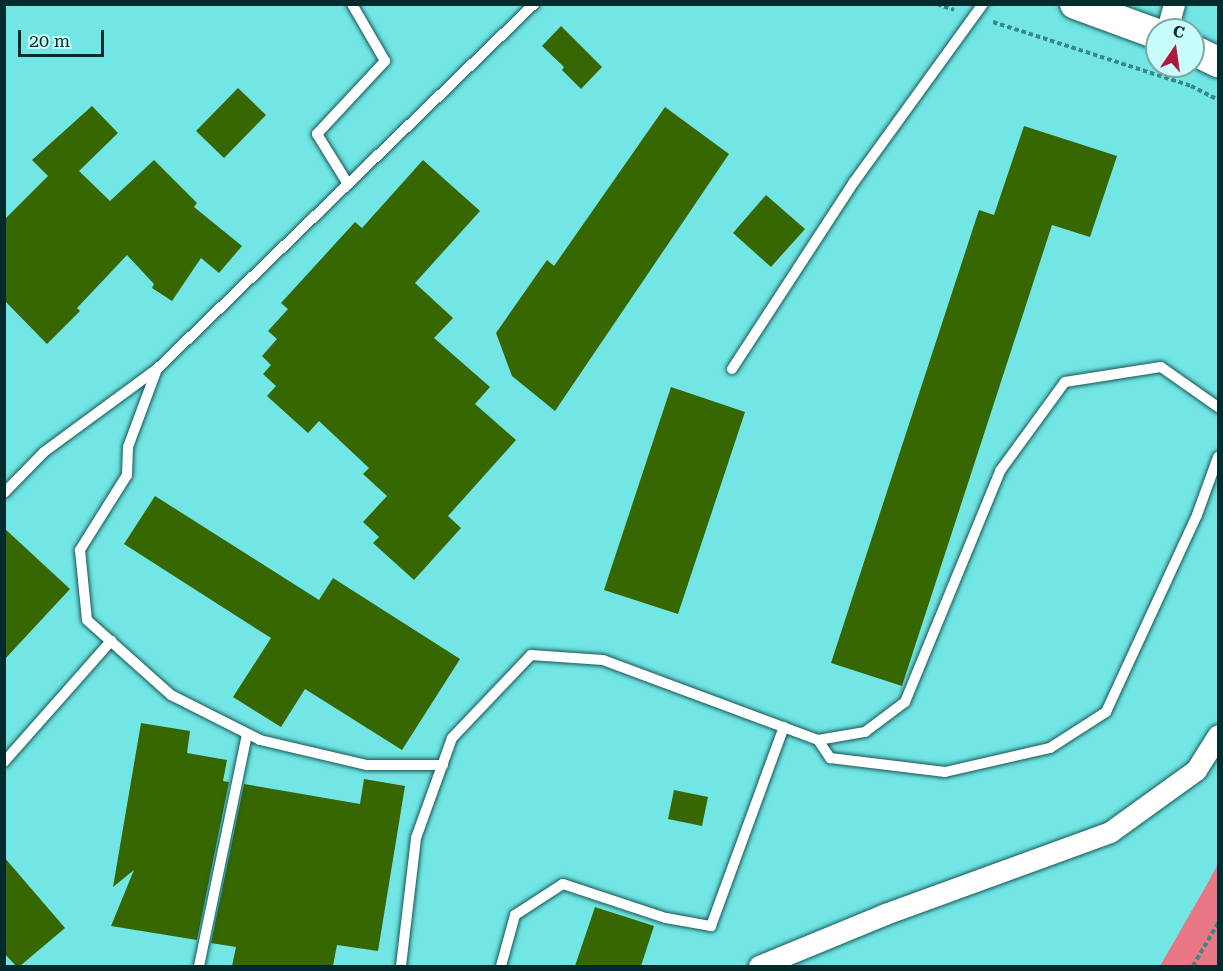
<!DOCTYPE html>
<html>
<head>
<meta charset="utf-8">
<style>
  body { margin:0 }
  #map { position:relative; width:1223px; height:971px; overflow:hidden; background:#71e6e4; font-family:"Roboto Serif",serif }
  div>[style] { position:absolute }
  .green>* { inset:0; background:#e87684 }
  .building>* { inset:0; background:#376700 }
  .path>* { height:4px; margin-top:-2px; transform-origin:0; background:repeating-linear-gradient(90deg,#398786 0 4.5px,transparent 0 7.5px) }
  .roads { filter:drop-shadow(0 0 2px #155756) drop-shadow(0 0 2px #155756) }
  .lane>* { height:10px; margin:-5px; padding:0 5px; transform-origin:5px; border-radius:5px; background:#fff }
  .street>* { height:21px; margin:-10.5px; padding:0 10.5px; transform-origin:10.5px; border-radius:10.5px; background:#fff }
  .secondary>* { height:30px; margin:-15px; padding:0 15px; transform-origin:15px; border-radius:15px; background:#fff }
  span { translate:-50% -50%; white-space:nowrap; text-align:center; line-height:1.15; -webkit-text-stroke:6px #c9fdfb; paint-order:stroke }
  .frame { position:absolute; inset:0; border:6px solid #032b2b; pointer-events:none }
  .north { position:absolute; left:1145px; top:18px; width:60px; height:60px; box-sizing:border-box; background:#c9fdfb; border:2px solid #7aa9a8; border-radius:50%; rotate:13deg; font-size:16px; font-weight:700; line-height:24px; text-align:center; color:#032b2b }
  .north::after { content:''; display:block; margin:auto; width:21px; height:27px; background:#ad183f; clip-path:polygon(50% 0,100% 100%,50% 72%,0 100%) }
  .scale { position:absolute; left:18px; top:30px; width:86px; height:27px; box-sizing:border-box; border:3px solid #032b2b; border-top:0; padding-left:8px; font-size:18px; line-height:21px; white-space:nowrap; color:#032b2b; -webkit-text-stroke:4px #c9fdfb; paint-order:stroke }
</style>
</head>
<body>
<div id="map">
  <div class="green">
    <div style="clip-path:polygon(1218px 864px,1218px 966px,1160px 966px,1206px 886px)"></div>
  </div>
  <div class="building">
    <div style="clip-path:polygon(561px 26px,602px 67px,581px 89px,562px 70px,564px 67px,542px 46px)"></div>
    <div style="clip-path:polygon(238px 88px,266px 115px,224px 158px,196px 131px)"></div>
    <div style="clip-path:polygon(92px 106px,118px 133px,79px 171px,110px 201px,154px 160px,197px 203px,194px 207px,242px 246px,219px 273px,201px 258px,172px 301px,152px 288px,154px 284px,127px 255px,77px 308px,80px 311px,47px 344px,4px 300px,4px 220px,48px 176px,32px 160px)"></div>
    <div style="clip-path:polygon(665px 107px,729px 154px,555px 411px,512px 376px,496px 333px,547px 260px,554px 266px)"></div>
    <div style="clip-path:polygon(1024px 126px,1117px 156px,1090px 237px,1052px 225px,902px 686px,831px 663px,979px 210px,994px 215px)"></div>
    <div style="clip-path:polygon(423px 160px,480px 211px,415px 283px,453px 318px,434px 338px,490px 387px,475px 404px,516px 440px,448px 516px,461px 528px,414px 580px,373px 543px,379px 537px,363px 522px,387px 496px,363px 474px,369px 468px,319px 421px,308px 433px,267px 396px,276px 386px,263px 374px,271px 365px,262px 356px,277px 339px,268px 331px,288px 309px,281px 303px,355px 222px,362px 228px)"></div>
    <div style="clip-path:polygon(766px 195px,805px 229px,771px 267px,733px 233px)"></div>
    <div style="clip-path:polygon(671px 387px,745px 412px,678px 614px,604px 590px)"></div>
    <div style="clip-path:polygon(155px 496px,319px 600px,333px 578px,460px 659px,402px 750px,305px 689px,281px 727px,233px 697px,271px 638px,124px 544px)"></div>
    <div style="clip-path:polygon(4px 528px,70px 589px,4px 660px)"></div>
    <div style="clip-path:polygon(141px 723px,190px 731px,187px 753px,227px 760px,223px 781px,229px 782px,197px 940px,111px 926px,134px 870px,113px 887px)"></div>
    <div style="clip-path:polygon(364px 779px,405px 786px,378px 951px,337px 945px,333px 966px,232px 966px,236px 947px,211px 943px,244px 784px,360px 804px)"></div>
    <div style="clip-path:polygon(674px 790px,708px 797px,702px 826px,668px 819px)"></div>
    <div style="clip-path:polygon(4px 857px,65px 928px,20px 966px,16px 966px,4px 953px)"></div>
    <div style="clip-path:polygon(595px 907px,654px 926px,641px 966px,575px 966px)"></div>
  </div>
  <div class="path">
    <div style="left:937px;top:4px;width:18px;rotate:19deg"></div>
    <div style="left:993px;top:22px;width:208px;rotate:17.9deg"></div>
    <div style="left:1191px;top:86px;width:30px;rotate:27deg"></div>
    <div style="left:1193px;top:966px;width:50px;rotate:-59.8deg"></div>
  </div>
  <div class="roads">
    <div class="lane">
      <div style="left:348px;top:184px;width:59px;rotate:-121.8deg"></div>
      <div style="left:317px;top:134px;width:100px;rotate:-47deg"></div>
      <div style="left:385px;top:61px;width:66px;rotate:-120.1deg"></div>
      <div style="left:157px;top:369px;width:83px;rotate:110.4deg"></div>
      <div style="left:128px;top:447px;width:28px;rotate:92deg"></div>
      <div style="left:127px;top:475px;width:89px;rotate:122.1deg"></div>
      <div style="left:80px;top:550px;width:70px;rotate:84.3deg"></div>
      <div style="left:87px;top:620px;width:113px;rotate:41.8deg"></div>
      <div style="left:171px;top:695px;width:100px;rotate:26.8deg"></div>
      <div style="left:260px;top:740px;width:110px;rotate:13.2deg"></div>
      <div style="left:367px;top:765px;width:76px"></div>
      <div style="left:732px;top:369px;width:223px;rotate:-56.9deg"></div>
      <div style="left:854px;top:182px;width:220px;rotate:-54.1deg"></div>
      <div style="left:4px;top:493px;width:57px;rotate:-45.7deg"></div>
      <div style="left:44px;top:452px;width:140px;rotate:-36.3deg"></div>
      <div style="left:157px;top:369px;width:525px;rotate:-44.07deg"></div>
      <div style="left:818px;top:740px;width:22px;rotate:56deg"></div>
      <div style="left:830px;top:758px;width:116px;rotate:6.9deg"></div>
      <div style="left:945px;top:772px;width:108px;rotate:-12.9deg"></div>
      <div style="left:1050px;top:748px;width:67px;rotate:-32.7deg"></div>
      <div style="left:1106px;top:712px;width:217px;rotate:-65.2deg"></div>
      <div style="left:1197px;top:515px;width:62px;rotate:-70.1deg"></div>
      <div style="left:4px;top:762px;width:162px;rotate:-48.5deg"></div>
      <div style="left:199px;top:966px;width:237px;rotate:-78.3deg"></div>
      <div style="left:401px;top:966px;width:129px;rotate:-83.3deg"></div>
      <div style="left:416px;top:838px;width:106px;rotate:-70.2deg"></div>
      <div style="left:452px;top:738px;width:115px;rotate:-46.4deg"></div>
      <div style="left:531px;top:655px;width:72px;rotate:4deg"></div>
      <div style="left:603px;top:660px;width:229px;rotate:20.4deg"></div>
      <div style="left:818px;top:740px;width:48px;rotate:-9.7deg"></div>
      <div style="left:865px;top:732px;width:50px;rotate:-36.9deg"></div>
      <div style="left:905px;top:702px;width:250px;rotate:-67.6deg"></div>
      <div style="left:1000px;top:471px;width:110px;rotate:-53.9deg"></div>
      <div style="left:1065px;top:382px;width:97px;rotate:-8.9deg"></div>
      <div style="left:1161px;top:367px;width:70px;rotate:35.1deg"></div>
      <div style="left:501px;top:966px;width:53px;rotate:-74.6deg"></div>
      <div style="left:515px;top:915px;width:57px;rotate:-32.9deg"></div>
      <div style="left:563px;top:884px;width:108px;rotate:18.3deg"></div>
      <div style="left:666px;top:918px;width:46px;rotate:10.1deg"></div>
      <div style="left:711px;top:926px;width:212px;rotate:-69.9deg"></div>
    </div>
    <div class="street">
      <div style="left:1167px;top:30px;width:27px;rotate:-75deg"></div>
      <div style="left:759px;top:966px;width:136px;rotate:-22.4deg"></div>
      <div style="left:885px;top:914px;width:239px;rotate:-20deg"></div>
      <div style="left:1110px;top:832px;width:106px;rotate:-35.8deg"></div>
      <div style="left:1196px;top:770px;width:41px;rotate:-57.8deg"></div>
    </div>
    <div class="secondary">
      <div style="left:1075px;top:4px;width:87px;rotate:20.1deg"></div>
      <div style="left:1193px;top:50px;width:28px;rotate:26deg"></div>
    </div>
  </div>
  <div class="frame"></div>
  <div class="north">С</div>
  <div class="scale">20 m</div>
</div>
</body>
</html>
